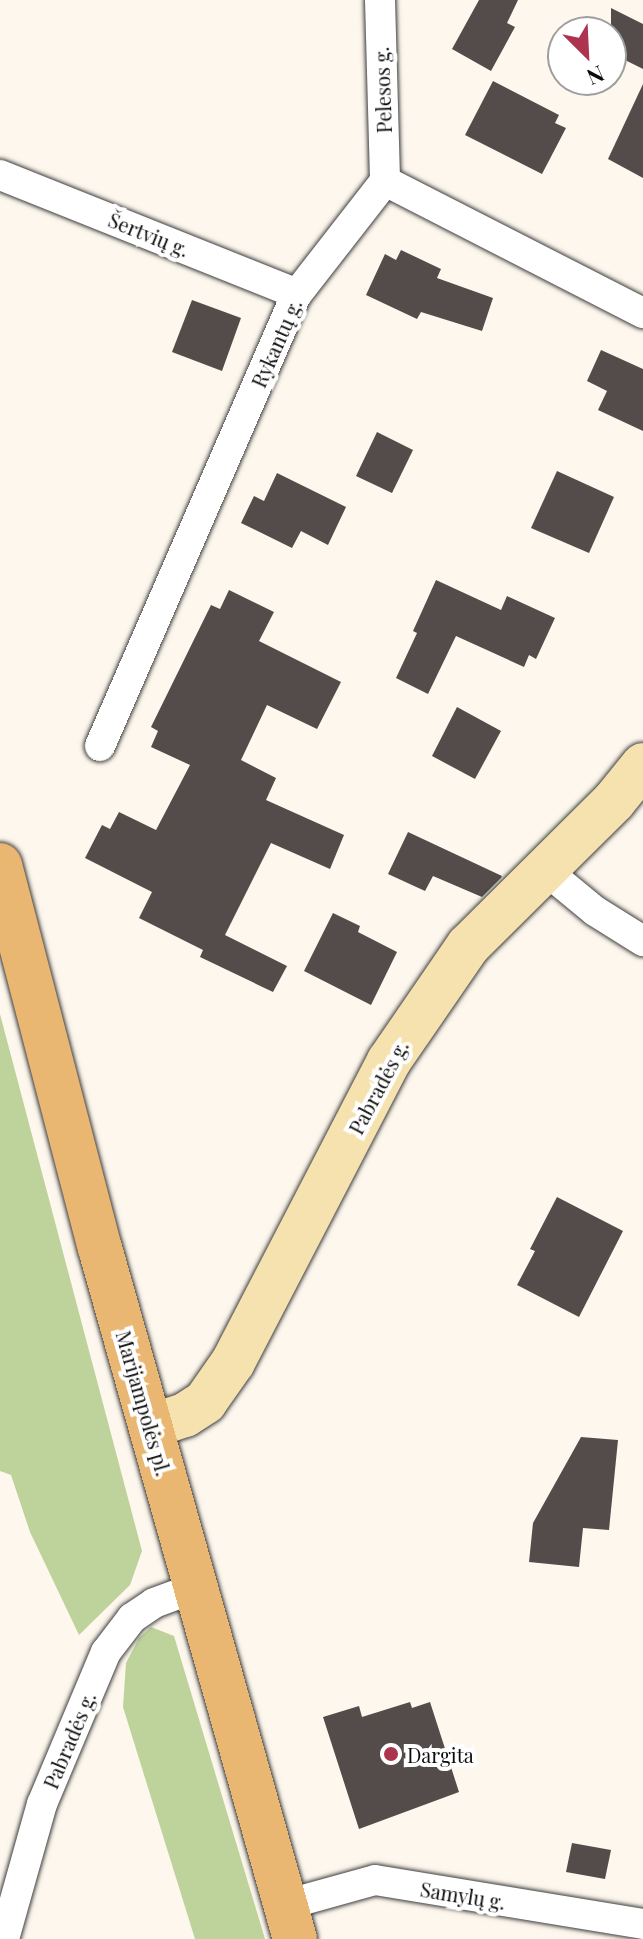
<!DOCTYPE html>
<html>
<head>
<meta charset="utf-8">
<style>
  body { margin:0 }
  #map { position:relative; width:643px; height:1939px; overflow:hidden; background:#fdf7ed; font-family:"Playfair Display",serif }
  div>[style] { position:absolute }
  .forest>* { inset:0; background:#bed29c }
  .building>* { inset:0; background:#534c4a }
  .roads { filter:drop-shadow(0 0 2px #3f3f3f) drop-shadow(0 0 2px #3f3f3f) }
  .street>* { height:30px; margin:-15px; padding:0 15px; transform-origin:15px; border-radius:15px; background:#fff }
  .secondary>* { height:44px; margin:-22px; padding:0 22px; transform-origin:22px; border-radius:22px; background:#f6e2af }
  .primary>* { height:44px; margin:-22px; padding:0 22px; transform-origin:22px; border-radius:22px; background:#e9b771 }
  .dots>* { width:22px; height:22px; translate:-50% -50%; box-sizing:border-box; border:4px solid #fff; border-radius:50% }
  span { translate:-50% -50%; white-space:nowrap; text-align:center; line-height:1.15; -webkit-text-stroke:8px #fff; paint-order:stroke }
  .street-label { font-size:20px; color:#0c0c0c }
  .poi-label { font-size:20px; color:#0c0c0c }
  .left { translate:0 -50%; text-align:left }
  .north { position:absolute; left:547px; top:16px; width:80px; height:80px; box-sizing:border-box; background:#fff; border:2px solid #9e9e9e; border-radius:50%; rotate:156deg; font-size:22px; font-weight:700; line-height:32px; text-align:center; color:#0c0c0c }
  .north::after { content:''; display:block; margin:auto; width:28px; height:36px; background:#ac344e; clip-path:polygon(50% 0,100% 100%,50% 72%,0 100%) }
</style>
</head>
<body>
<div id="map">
  <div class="forest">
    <div style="clip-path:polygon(0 1014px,142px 1551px,130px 1585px,79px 1635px,30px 1532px,11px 1475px,0 1471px)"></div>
    <div style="clip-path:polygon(151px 1627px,174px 1636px,265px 1939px,195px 1939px,123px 1707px,126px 1663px,139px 1638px)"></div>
  </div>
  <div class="building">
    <div style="clip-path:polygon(479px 0,518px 0,507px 23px,515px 27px,491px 71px,452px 49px)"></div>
    <div style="clip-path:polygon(611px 8px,643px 24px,643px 69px,611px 53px)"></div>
    <div style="clip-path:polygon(493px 81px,559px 115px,555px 123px,566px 128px,542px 174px,465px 135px)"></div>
    <div style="clip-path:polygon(643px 84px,643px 178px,608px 159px)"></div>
    <div style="clip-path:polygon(401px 250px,441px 269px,437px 278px,493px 298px,482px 331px,421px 312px,417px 319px,366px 295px,385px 254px,396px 260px)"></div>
    <div style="clip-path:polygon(192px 300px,241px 318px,222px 371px,172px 352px)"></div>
    <div style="clip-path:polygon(601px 350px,643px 369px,643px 431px,598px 410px,607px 391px,587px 381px)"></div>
    <div style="clip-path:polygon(377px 432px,413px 450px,392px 493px,356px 476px)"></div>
    <div style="clip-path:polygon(557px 471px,614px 497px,589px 553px,531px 528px)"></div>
    <div style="clip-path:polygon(277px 473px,346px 507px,328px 545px,301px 531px,292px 548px,241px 523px,254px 496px,264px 501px)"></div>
    <div style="clip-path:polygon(436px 580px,501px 610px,507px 596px,555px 618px,536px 659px,529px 655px,524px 667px,456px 636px,428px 694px,396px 678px,417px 633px,413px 631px)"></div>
    <div style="clip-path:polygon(229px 590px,274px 612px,259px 641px,341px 682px,317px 729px,267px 705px,241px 760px,276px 778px,266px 800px,344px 835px,330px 869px,271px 843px,225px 935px,287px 966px,273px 992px,200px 957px,203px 950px,139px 918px,152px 892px,85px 858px,102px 825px,110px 829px,119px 812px,156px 830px,190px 765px,151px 747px,158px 731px,151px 727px,211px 605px,220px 609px)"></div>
    <div style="clip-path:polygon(457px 707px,501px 731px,475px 779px,432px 756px)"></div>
    <div style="clip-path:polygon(408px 832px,502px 876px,501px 878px,482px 897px,433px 876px,425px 891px,388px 874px)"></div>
    <div style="clip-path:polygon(333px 913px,360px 926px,358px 932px,397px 952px,371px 1005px,304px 971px)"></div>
    <div style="clip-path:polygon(557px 1197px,623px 1231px,579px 1317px,517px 1285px,535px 1251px,530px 1249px)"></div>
    <div style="clip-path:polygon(581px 1437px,618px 1440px,609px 1530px,583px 1528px,579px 1567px,529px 1562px,533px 1523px)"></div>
    <div style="clip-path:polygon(410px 1702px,412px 1708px,430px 1702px,459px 1792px,359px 1829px,323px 1717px,359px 1706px,362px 1717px)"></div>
    <div style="clip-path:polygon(572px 1843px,611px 1850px,605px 1879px,566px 1872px)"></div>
  </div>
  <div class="roads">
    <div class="street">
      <div style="left:380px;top:0;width:181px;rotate:88.4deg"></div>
      <div style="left:0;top:175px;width:320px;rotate:21.8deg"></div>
      <div style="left:100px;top:746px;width:493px;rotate:-66.5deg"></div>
      <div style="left:297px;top:294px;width:143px;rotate:-52.1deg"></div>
      <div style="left:385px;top:181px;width:290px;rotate:27.1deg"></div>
      <div style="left:544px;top:869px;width:66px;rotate:39.5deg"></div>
      <div style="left:595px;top:911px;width:57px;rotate:32deg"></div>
      <div style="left:285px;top:1905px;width:93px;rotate:-15.5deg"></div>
      <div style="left:375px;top:1880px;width:272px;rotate:9.3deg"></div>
      <div style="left:4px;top:1939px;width:140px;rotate:-74.3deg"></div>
      <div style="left:42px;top:1804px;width:165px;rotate:-67.2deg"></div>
      <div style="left:106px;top:1652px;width:43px;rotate:-52.6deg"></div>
      <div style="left:132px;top:1618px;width:27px;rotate:-34deg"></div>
      <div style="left:154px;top:1603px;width:46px;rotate:-20.4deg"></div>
    </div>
    <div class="secondary">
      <div style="left:151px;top:1426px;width:36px;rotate:-18deg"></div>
      <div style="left:185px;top:1415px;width:24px;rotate:-33deg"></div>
      <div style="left:205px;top:1402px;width:49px;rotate:-55deg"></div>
      <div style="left:233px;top:1362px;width:339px;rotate:-62.6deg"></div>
      <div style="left:389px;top:1061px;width:140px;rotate:-55.5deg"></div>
      <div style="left:468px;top:946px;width:206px;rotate:-44.8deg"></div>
      <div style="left:614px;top:801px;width:46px;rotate:-51.1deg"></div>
    </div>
    <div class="primary">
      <div style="left:0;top:865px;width:396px;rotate:75.4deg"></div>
      <div style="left:100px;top:1248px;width:718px;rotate:74.24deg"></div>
    </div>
  </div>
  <div class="dots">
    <div style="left:391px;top:1754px;background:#ac344e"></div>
  </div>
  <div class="street-label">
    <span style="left:382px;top:90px;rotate:-92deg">Pelesos g.</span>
    <span style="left:149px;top:234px;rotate:22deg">Šertvių g.</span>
    <span style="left:276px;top:343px;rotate:-66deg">Rykantų g.</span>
    <span style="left:378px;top:1087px;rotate:-62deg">Pabradės g.</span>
    <span style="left:144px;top:1403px;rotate:74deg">Marijampolės pl.</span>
    <span style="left:69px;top:1740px;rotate:-67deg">Pabradės g.</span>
    <span style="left:463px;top:1895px;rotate:9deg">Samylų g.</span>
  </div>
  <div class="poi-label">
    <span class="left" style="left:407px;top:1754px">Dargita</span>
  </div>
  <div class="north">N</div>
</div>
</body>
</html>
